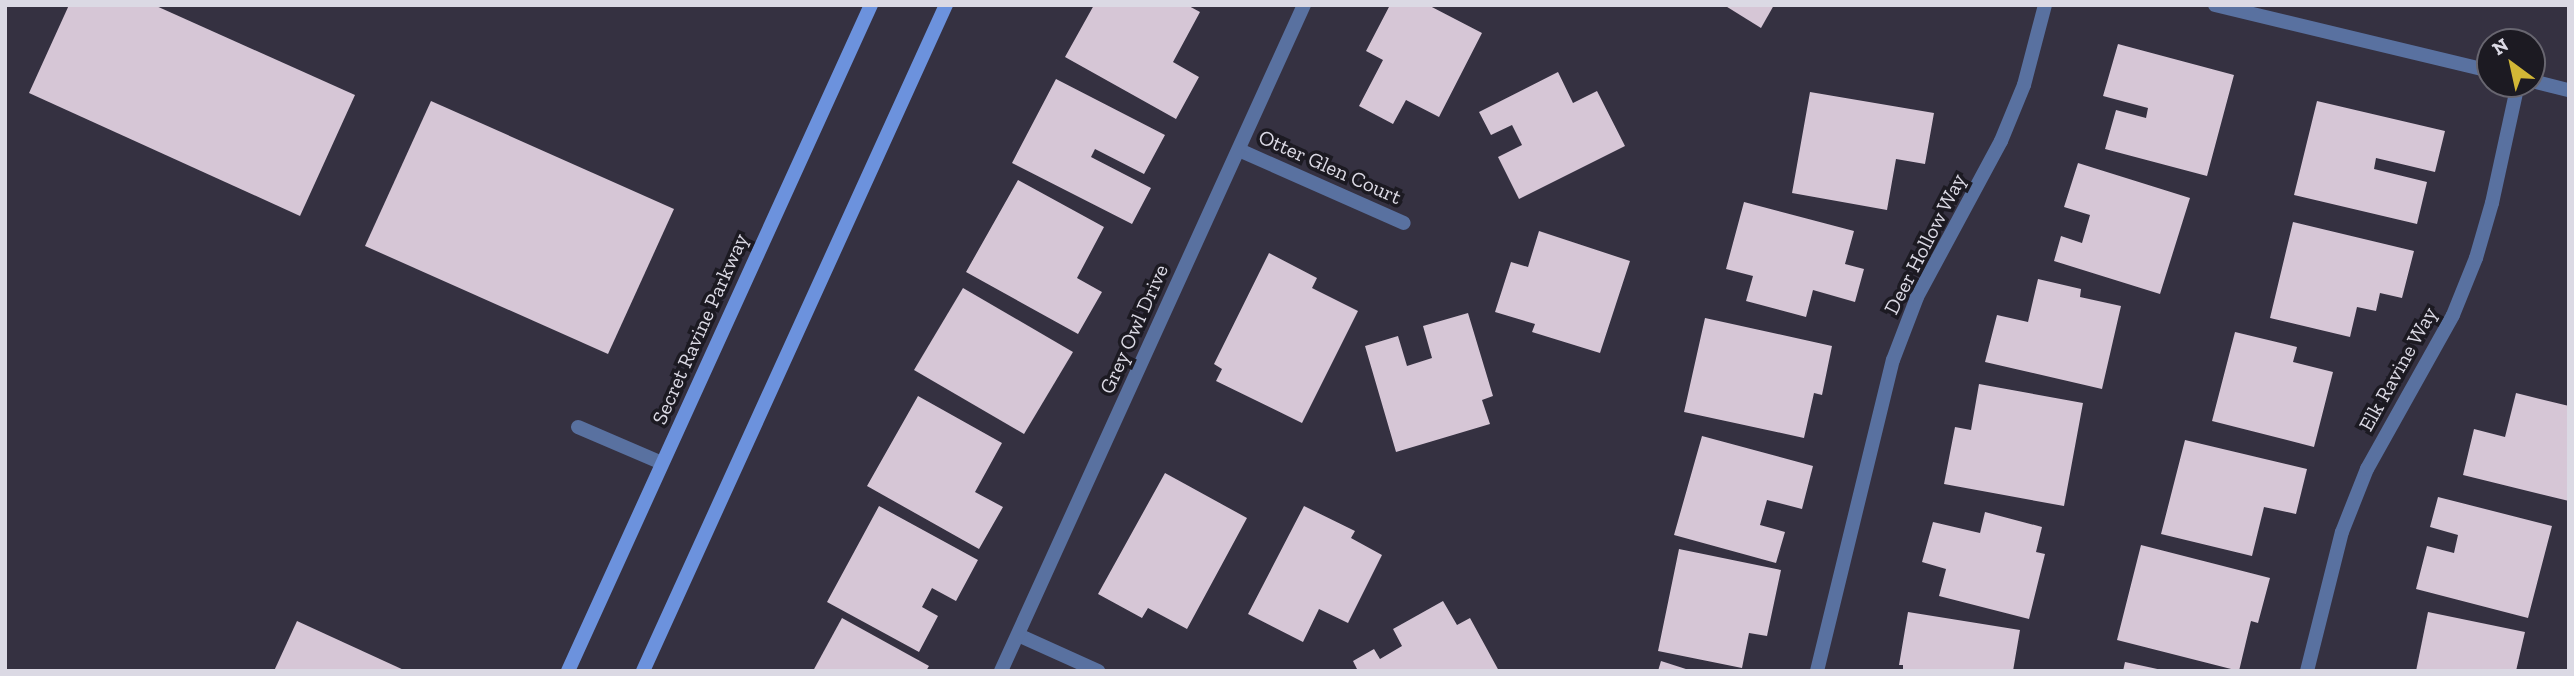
<!DOCTYPE html>
<html>
<head>
<meta charset="utf-8">
<style>
  body { margin:0 }
  #map { position:relative; width:2574px; height:676px; overflow:hidden; background:#353141; font-family:"Zilla Slab",serif }
  div>[style] { position:absolute }
  .building>* { inset:0; background:#d6c6d6 }
  .service>* { height:14px; margin:-7px; padding:0 7px; transform-origin:7px; border-radius:7px; background:#5971a0 }
  .minor>* { height:14px; margin:-7px; padding:0 7px; transform-origin:7px; border-radius:7px; background:#5971a0 }
  .secondary>* { height:14px; margin:-7px; padding:0 7px; transform-origin:7px; border-radius:7px; background:#6c92dd }
  span { translate:-50% -50%; white-space:nowrap; text-align:center; line-height:1.15; -webkit-text-stroke:7px #1c1a22; paint-order:stroke }
  .street-label { font-size:21px; color:#dbd9e4 }
  .frame { position:absolute; inset:0; border:7px solid #dbd9e4; pointer-events:none }
  .north { position:absolute; left:2476px; top:28px; width:70px; height:70px; box-sizing:border-box; background:#1c1a22; border:2px solid #686670; border-radius:50%; rotate:327deg; font-size:19px; font-weight:700; line-height:28px; text-align:center; color:#dbd9e4 }
  .north::after { content:''; display:block; margin:auto; width:24px; height:32px; background:#d2b736; clip-path:polygon(50% 0,100% 100%,50% 72%,0 100%) }
</style>
</head>
<body>
<div id="map">
  <div class="building">
    <div style="clip-path:polygon(69px 5px,154px 5px,355px 95px,300px 216px,29px 93px)"></div>
    <div style="clip-path:polygon(1094px 5px,1187px 5px,1200px 12px,1173px 62px,1199px 77px,1176px 119px,1065px 57px)"></div>
    <div style="clip-path:polygon(1390px 5px,1428px 5px,1482px 33px,1439px 117px,1406px 100px,1393px 124px,1359px 106px,1383px 60px,1366px 51px)"></div>
    <div style="clip-path:polygon(1724px 5px,1774px 5px,1761px 28px)"></div>
    <div style="clip-path:polygon(2118px 44px,2234px 75px,2207px 176px,2105px 149px,2116px 110px,2146px 118px,2148px 108px,2103px 96px)"></div>
    <div style="clip-path:polygon(1558px 72px,1573px 103px,1597px 91px,1625px 146px,1519px 199px,1498px 157px,1522px 145px,1512px 125px,1491px 135px,1479px 112px)"></div>
    <div style="clip-path:polygon(1056px 79px,1165px 135px,1144px 174px,1095px 149px,1091px 157px,1151px 188px,1132px 224px,1012px 163px)"></div>
    <div style="clip-path:polygon(1810px 92px,1934px 113px,1925px 164px,1896px 159px,1887px 210px,1792px 193px)"></div>
    <div style="clip-path:polygon(431px 101px,674px 209px,608px 354px,365px 246px)"></div>
    <div style="clip-path:polygon(2317px 101px,2445px 131px,2435px 172px,2376px 158px,2374px 169px,2427px 182px,2417px 224px,2294px 195px)"></div>
    <div style="clip-path:polygon(2078px 163px,2190px 198px,2160px 294px,2054px 261px,2061px 236px,2082px 243px,2090px 215px,2064px 207px)"></div>
    <div style="clip-path:polygon(1018px 180px,1104px 227px,1077px 278px,1102px 292px,1078px 334px,966px 272px)"></div>
    <div style="clip-path:polygon(1744px 202px,1854px 231px,1845px 264px,1864px 269px,1855px 302px,1813px 290px,1806px 317px,1746px 301px,1753px 276px,1726px 269px)"></div>
    <div style="clip-path:polygon(2293px 222px,2414px 251px,2402px 298px,2380px 293px,2376px 311px,2357px 307px,2350px 337px,2270px 318px)"></div>
    <div style="clip-path:polygon(1539px 231px,1630px 261px,1600px 353px,1532px 332px,1535px 324px,1495px 312px,1511px 262px,1528px 267px)"></div>
    <div style="clip-path:polygon(1269px 253px,1317px 278px,1312px 288px,1358px 311px,1302px 423px,1216px 381px,1222px 369px,1214px 364px)"></div>
    <div style="clip-path:polygon(2038px 279px,2081px 289px,2080px 297px,2121px 306px,2102px 389px,1985px 362px,1997px 315px,2028px 322px)"></div>
    <div style="clip-path:polygon(963px 288px,1073px 352px,1024px 434px,914px 370px)"></div>
    <div style="clip-path:polygon(1468px 313px,1493px 396px,1482px 400px,1490px 424px,1396px 452px,1365px 346px,1398px 336px,1407px 366px,1432px 358px,1423px 326px)"></div>
    <div style="clip-path:polygon(1705px 318px,1832px 346px,1822px 395px,1814px 393px,1804px 438px,1684px 412px)"></div>
    <div style="clip-path:polygon(2235px 332px,2297px 347px,2293px 362px,2333px 372px,2314px 447px,2212px 421px)"></div>
    <div style="clip-path:polygon(1979px 384px,2083px 403px,2064px 506px,1944px 484px,1955px 427px,1971px 430px)"></div>
    <div style="clip-path:polygon(2516px 393px,2569px 406px,2569px 501px,2463px 475px,2474px 429px,2505px 437px)"></div>
    <div style="clip-path:polygon(918px 396px,1002px 443px,975px 492px,1003px 507px,979px 549px,867px 486px)"></div>
    <div style="clip-path:polygon(1702px 436px,1813px 466px,1802px 509px,1767px 500px,1760px 525px,1785px 532px,1776px 563px,1674px 535px)"></div>
    <div style="clip-path:polygon(2185px 440px,2307px 469px,2296px 514px,2264px 507px,2252px 556px,2161px 534px)"></div>
    <div style="clip-path:polygon(1165px 473px,1247px 518px,1187px 629px,1148px 608px,1142px 618px,1098px 594px)"></div>
    <div style="clip-path:polygon(2438px 497px,2552px 526px,2528px 618px,2416px 589px,2427px 546px,2454px 553px,2458px 535px,2430px 527px)"></div>
    <div style="clip-path:polygon(879px 506px,978px 560px,956px 601px,932px 588px,922px 607px,938px 616px,919px 652px,827px 602px)"></div>
    <div style="clip-path:polygon(1304px 506px,1355px 531px,1351px 538px,1382px 555px,1348px 623px,1319px 609px,1303px 642px,1248px 614px)"></div>
    <div style="clip-path:polygon(1985px 512px,2042px 527px,2036px 552px,2045px 554px,2029px 619px,1939px 596px,1946px 569px,1922px 562px,1933px 522px,1980px 533px)"></div>
    <div style="clip-path:polygon(2141px 545px,2270px 578px,2258px 623px,2251px 621px,2239px 671px,2117px 640px)"></div>
    <div style="clip-path:polygon(1679px 549px,1781px 570px,1767px 636px,1749px 633px,1742px 668px,1658px 651px)"></div>
    <div style="clip-path:polygon(1443px 601px,1457px 625px,1470px 618px,1499px 671px,1358px 671px,1353px 661px,1374px 649px,1380px 659px,1402px 646px,1393px 629px)"></div>
    <div style="clip-path:polygon(1908px 612px,2020px 630px,2013px 671px,1903px 671px,1903px 665px,1899px 665px)"></div>
    <div style="clip-path:polygon(2428px 612px,2525px 632px,2516px 671px,2416px 671px)"></div>
    <div style="clip-path:polygon(842px 618px,929px 666px,926px 671px,813px 671px)"></div>
    <div style="clip-path:polygon(297px 621px,406px 671px,274px 671px)"></div>
    <div style="clip-path:polygon(1661px 661px,1689px 670px,1689px 671px,1658px 671px)"></div>
    <div style="clip-path:polygon(2125px 662px,2162px 670px,2162px 671px,2123px 671px)"></div>
  </div>
  <div class="service">
    <div style="left:578px;top:427px;width:91px;rotate:23.2deg"></div>
  </div>
  <div class="minor">
    <div style="left:2215px;top:5px;width:283px;rotate:13.5deg"></div>
    <div style="left:2532px;top:81px;width:38px;rotate:14deg"></div>
    <div style="left:1239px;top:150px;width:180px;rotate:23.9deg"></div>
    <div style="left:1018px;top:635px;width:88px;rotate:24.2deg"></div>
    <div style="left:1001px;top:671px;width:732px;rotate:-65.54deg"></div>
    <div style="left:1817px;top:671px;width:320px;rotate:-76.3deg"></div>
    <div style="left:1893px;top:360px;width:67px;rotate:-69.1deg"></div>
    <div style="left:1917px;top:297px;width:177px;rotate:-61.7deg"></div>
    <div style="left:2001px;top:141px;width:61px;rotate:-67.7deg"></div>
    <div style="left:2024px;top:85px;width:83px;rotate:-75.3deg"></div>
    <div style="left:2307px;top:671px;width:143px;rotate:-75.9deg"></div>
    <div style="left:2342px;top:532px;width:68px;rotate:-68.4deg"></div>
    <div style="left:2367px;top:469px;width:176px;rotate:-60.8deg"></div>
    <div style="left:2453px;top:315px;width:61px;rotate:-68deg"></div>
    <div style="left:2476px;top:258px;width:57px;rotate:-73.8deg"></div>
    <div style="left:2492px;top:203px;width:122px;rotate:-77.7deg"></div>
  </div>
  <div class="secondary">
    <div style="left:568px;top:671px;width:732px;rotate:-65.54deg"></div>
    <div style="left:643px;top:671px;width:732px;rotate:-65.54deg"></div>
  </div>
  <div class="street-label">
    <span style="left:1330px;top:167px;rotate:24deg">Otter Glen Court</span>
    <span style="left:1925px;top:244px;rotate:-63deg">Deer Hollow Way</span>
    <span style="left:700px;top:329px;rotate:-66deg">Secret Ravine Parkway</span>
    <span style="left:1134px;top:329px;rotate:-66deg">Grey Owl Drive</span>
    <span style="left:2398px;top:369px;rotate:-61deg">Elk Ravine Way</span>
  </div>
  <div class="frame"></div>
  <div class="north">N</div>
</div>
</body>
</html>
